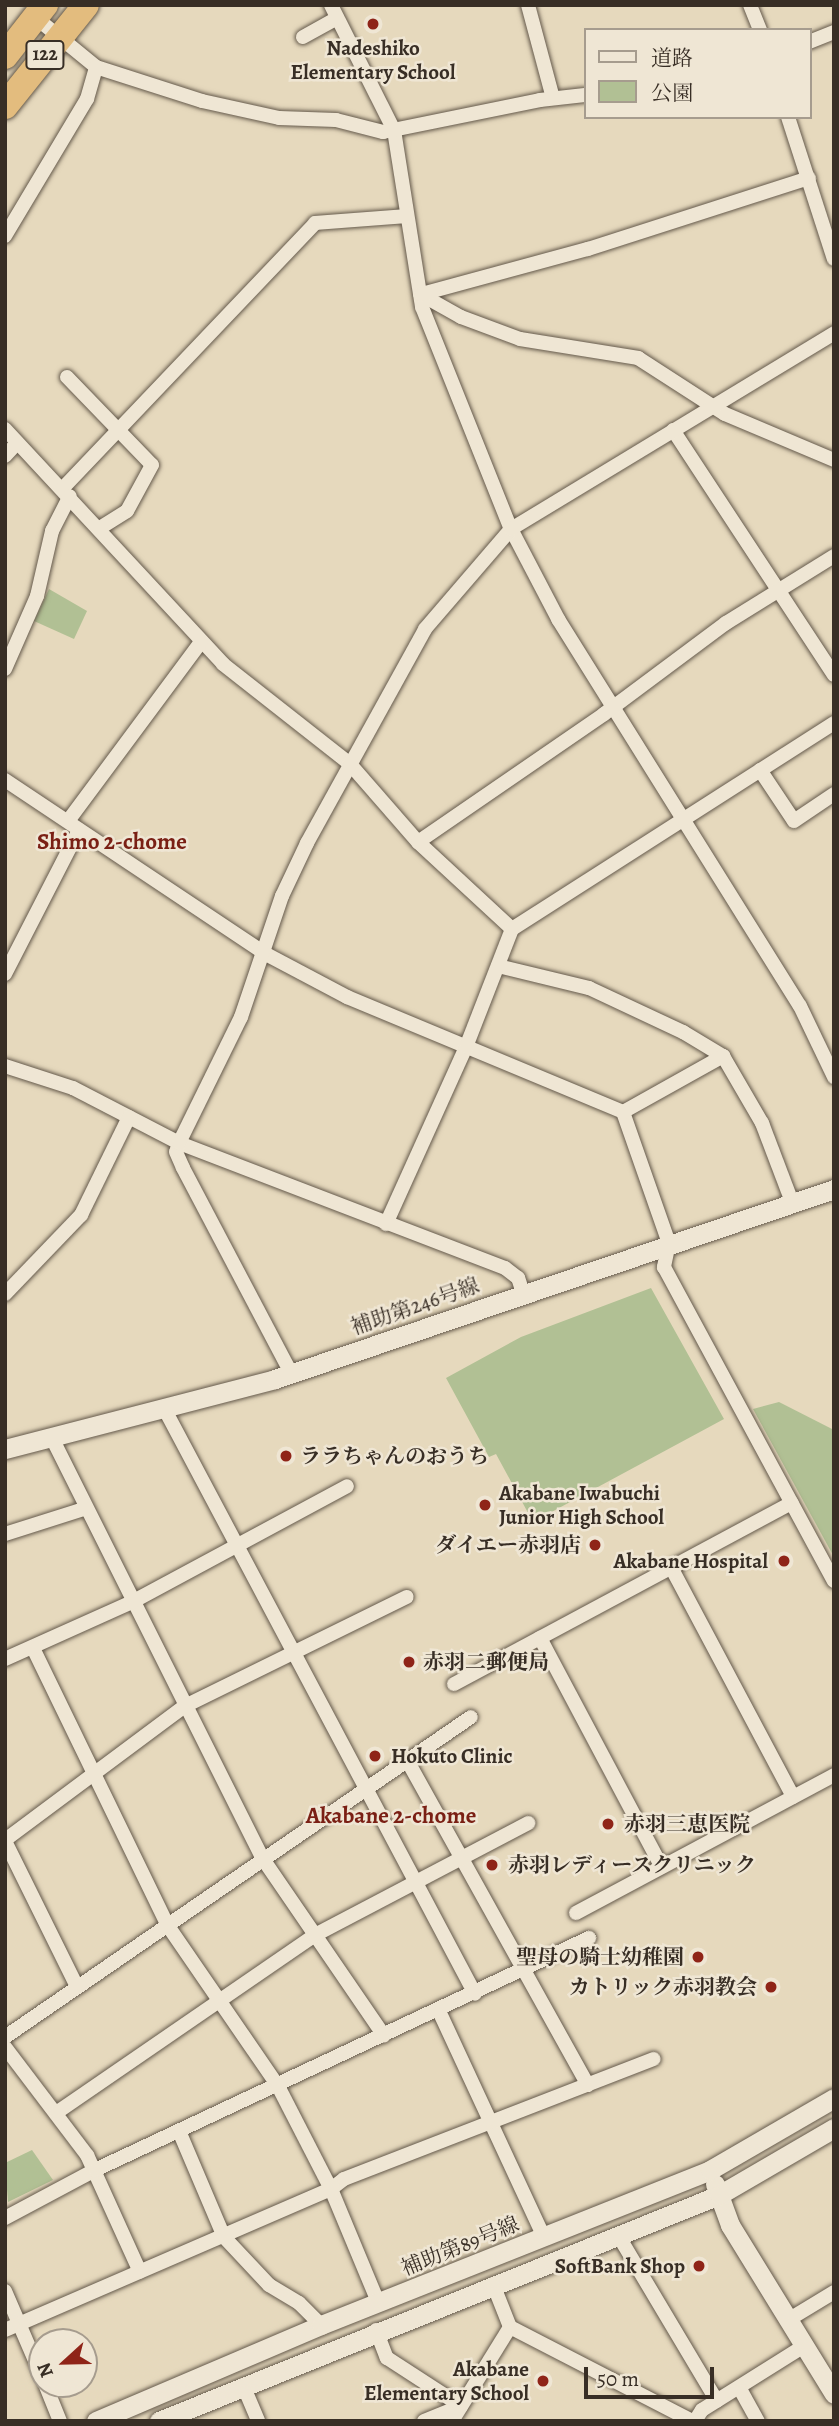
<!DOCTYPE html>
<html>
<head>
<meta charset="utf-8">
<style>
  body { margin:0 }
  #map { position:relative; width:839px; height:2426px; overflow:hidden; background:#e6d9bd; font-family:Alegreya,"Noto Serif JP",serif }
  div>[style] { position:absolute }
  .green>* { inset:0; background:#b1c094 }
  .roads { filter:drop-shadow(0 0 2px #64594b) drop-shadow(0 0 2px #64594b) }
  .street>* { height:14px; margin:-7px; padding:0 7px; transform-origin:7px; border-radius:7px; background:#efe6d4 }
  .secondary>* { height:19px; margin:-9.5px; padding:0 9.5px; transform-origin:9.5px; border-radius:9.5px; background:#efe6d4 }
  .highway>* { height:26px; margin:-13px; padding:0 13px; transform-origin:13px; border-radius:13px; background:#e3bc7e }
  .dots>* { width:19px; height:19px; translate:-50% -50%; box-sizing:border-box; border:4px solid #efe6d4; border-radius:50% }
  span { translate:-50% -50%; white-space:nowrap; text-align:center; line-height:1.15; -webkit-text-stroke:5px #efe6d4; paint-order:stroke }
  .shield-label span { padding:2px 5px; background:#efe6d4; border:2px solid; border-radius:5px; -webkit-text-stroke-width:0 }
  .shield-label { font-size:19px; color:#382e25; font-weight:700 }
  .poi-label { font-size:21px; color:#382e25; font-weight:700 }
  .left { translate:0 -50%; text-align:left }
  .right { translate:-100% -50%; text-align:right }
  .street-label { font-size:21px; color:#382e25 }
  .neighbourhood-label { font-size:23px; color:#7a1f14; font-weight:700 }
  .frame { position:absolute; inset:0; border:7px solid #382e25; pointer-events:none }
  .legend { position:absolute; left:584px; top:28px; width:228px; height:91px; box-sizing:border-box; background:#efe6d4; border:2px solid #a69c8e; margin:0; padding:9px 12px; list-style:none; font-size:21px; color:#382e25 }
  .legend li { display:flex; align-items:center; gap:14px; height:35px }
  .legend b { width:35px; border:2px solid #a69c8e }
  .north { position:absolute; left:28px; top:2328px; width:70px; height:70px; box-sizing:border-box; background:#efe6d4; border:2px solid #a69c8e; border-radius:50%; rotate:248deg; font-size:19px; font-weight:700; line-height:28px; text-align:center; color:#382e25 }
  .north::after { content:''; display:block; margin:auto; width:24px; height:32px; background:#8f2418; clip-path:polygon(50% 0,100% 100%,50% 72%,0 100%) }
  .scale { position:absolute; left:584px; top:2367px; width:130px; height:32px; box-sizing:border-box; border:4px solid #382e25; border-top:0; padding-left:9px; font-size:21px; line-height:24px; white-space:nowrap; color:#382e25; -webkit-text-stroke:5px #efe6d4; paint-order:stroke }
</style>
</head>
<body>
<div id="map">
  <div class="green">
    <div style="clip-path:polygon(49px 589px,87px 611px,74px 639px,34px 621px)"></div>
    <div style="clip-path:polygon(651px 1288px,724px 1419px,533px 1522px,496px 1454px,489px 1457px,446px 1378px,521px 1337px)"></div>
    <div style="clip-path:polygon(779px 1402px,834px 1430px,834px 1557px,753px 1409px)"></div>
    <div style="clip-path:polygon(32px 2150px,53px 2180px,8px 2202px,5px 2163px)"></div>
  </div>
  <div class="roads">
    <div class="street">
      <div style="left:331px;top:5px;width:140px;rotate:63.3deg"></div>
      <div style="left:394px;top:130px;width:179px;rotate:81deg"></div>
      <div style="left:422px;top:307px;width:239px;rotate:68.2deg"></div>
      <div style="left:511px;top:529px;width:102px;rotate:62.4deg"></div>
      <div style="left:558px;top:619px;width:456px;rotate:58deg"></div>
      <div style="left:800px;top:1006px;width:79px;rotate:64.4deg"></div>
      <div style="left:528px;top:5px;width:96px;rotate:75deg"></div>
      <div style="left:750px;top:5px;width:27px;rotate:68deg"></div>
      <div style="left:35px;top:17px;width:79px;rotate:39.3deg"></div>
      <div style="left:96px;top:67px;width:111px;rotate:17.8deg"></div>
      <div style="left:202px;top:101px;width:79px;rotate:12.4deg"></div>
      <div style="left:279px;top:118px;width:57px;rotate:2deg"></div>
      <div style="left:336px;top:120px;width:49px;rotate:14.3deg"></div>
      <div style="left:383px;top:132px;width:160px;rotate:-11.5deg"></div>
      <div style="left:540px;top:100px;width:45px;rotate:-6.3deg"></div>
      <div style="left:303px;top:37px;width:39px;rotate:-29deg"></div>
      <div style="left:809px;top:42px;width:27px;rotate:-22deg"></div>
      <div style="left:788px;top:117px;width:149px;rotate:72.1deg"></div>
      <div style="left:5px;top:236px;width:160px;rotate:-59.1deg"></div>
      <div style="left:87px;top:99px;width:33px;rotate:-74deg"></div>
      <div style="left:420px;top:294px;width:47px;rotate:29.3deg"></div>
      <div style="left:461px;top:317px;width:63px;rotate:20.4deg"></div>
      <div style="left:520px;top:339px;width:120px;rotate:9.1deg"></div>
      <div style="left:638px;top:358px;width:103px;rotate:32.8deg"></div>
      <div style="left:725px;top:414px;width:118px;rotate:22.9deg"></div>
      <div style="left:422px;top:294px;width:172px;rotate:-15.2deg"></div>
      <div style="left:588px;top:249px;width:232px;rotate:-17.8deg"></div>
      <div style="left:67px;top:377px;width:122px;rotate:46deg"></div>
      <div style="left:152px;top:465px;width:52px;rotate:118.5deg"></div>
      <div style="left:127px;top:511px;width:32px;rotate:148deg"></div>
      <div style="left:5px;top:429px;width:321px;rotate:47.1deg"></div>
      <div style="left:223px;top:664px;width:160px;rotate:38.2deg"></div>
      <div style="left:349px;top:763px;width:105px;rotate:48.9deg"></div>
      <div style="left:418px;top:842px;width:128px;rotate:42.8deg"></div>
      <div style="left:673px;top:430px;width:293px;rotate:56.7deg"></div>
      <div style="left:5px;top:456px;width:18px;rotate:-47deg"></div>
      <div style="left:63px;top:488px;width:366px;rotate:-46.4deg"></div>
      <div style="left:315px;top:223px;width:92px;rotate:-4.4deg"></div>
      <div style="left:5px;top:669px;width:80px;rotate:-66.3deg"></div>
      <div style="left:37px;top:596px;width:67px;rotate:-77deg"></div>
      <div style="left:52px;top:531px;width:39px;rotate:-63deg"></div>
      <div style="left:760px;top:770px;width:61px;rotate:56.3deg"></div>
      <div style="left:794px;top:821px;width:48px;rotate:-34deg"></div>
      <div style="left:5px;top:780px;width:311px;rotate:33.7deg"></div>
      <div style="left:264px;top:953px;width:94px;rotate:27.9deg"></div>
      <div style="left:347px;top:997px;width:299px;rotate:22.6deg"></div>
      <div style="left:623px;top:1112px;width:139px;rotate:70.7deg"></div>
      <div style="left:669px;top:1243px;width:25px;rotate:102deg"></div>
      <div style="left:664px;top:1267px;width:357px;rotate:61.6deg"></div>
      <div style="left:68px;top:821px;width:223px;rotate:-53.4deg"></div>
      <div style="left:418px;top:842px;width:226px;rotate:-34.5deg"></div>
      <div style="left:604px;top:714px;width:152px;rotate:-36.7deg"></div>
      <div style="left:726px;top:623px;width:127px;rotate:-31.8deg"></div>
      <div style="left:498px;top:966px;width:94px;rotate:13.6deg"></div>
      <div style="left:589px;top:988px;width:104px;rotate:25.1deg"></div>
      <div style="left:683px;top:1032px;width:47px;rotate:31deg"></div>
      <div style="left:723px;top:1056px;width:78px;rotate:59.8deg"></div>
      <div style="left:762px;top:1123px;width:85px;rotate:69.2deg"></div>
      <div style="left:5px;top:974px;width:162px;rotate:-62.8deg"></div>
      <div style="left:5px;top:1066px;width:71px;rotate:17.9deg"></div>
      <div style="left:73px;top:1088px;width:119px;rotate:27.4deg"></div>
      <div style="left:179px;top:1143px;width:9px;rotate:108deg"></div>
      <div style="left:176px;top:1152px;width:17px;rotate:66deg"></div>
      <div style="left:183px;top:1168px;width:232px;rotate:62.2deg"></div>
      <div style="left:623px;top:1112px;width:115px;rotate:-29.2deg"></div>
      <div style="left:386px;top:1224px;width:194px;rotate:-65.7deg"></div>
      <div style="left:466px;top:1047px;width:127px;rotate:-68.7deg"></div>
      <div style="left:512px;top:929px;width:382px;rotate:-32.6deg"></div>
      <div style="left:523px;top:1293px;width:16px;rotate:-108deg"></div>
      <div style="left:518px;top:1278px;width:16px;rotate:-142deg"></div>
      <div style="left:505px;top:1268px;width:349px;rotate:-159deg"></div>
      <div style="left:179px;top:1143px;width:140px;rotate:-63.8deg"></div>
      <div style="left:241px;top:1017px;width:128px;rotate:-71.3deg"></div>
      <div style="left:282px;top:896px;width:59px;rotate:-64.7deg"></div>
      <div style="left:307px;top:843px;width:244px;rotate:-61.1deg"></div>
      <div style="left:425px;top:629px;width:132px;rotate:-49.3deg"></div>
      <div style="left:511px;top:529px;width:378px;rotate:-31.2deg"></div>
      <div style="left:5px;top:1294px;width:110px;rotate:-46.1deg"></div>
      <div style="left:81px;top:1215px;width:109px;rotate:-63.9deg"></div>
      <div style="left:164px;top:1408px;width:663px;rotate:62.04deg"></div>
      <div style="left:51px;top:1436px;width:473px;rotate:63.4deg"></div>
      <div style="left:263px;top:1859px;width:214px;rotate:55.6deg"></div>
      <div style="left:5px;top:1534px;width:83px;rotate:-17.6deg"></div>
      <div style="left:672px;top:1569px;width:258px;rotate:62deg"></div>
      <div style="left:540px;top:1638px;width:259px;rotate:62deg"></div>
      <div style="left:33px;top:1648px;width:309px;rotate:64.1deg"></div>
      <div style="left:168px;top:1926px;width:194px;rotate:55.5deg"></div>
      <div style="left:278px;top:2086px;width:116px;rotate:62.8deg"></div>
      <div style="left:331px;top:2189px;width:122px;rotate:67.4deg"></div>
      <div style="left:5px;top:1659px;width:139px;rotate:-24.2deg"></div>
      <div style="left:132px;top:1602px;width:244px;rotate:-28.3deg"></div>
      <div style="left:454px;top:1684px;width:383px;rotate:-28.2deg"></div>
      <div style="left:407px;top:1760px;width:372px;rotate:60.9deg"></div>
      <div style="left:5px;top:1840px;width:224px;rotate:-36.7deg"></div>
      <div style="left:185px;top:1706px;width:247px;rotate:-26.2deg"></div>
      <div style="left:5px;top:1841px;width:163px;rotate:63.7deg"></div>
      <div style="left:576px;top:1913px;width:293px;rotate:-28.1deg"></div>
      <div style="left:439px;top:2011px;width:249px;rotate:65.1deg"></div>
      <div style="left:5px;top:2037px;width:565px;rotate:-34.48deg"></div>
      <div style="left:5px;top:2047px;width:136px;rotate:52.8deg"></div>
      <div style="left:87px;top:2155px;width:128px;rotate:65.6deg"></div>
      <div style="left:56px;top:2113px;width:314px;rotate:-34.5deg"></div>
      <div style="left:315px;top:1935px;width:241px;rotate:-27.7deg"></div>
      <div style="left:179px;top:2131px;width:115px;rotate:67deg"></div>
      <div style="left:224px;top:2237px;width:66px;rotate:46.8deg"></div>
      <div style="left:269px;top:2285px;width:35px;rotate:31deg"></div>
      <div style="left:299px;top:2303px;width:31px;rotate:45deg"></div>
      <div style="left:5px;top:2218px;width:102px;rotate:-28.1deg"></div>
      <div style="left:95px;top:2170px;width:546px;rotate:-25.16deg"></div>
      <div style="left:618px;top:2235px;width:193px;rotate:59.2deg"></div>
      <div style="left:493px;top:2284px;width:46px;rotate:68.4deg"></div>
      <div style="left:510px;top:2327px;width:205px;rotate:27.3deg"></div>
      <div style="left:5px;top:2291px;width:94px;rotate:66.7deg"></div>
      <div style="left:788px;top:2320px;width:54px;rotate:-31.3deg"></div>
      <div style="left:5px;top:2330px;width:355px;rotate:-23.4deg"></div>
      <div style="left:331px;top:2189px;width:16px;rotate:-38deg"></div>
      <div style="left:344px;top:2179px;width:332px;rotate:-21.2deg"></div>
      <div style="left:376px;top:2330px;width:30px;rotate:69deg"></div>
      <div style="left:387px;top:2358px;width:88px;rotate:33deg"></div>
      <div style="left:45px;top:2384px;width:40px;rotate:68deg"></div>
      <div style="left:243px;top:2385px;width:39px;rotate:67deg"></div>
      <div style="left:740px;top:2389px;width:37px;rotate:61deg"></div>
      <div style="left:424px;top:2421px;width:40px;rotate:-22deg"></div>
      <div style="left:452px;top:2421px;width:110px;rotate:-58.3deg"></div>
      <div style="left:695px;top:2421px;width:13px;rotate:-58deg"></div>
      <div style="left:702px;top:2410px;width:120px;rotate:-32.1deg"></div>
    </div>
    <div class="secondary">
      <div style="left:5px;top:1449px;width:279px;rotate:-14.5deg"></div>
      <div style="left:275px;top:1379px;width:590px;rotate:-18.77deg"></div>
      <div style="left:715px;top:2184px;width:44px;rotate:69.9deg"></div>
      <div style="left:730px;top:2225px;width:198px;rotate:58.4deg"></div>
      <div style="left:96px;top:2421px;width:245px;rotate:-23.1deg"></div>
      <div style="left:321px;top:2325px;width:419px;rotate:-21.7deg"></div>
      <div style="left:710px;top:2170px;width:143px;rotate:-30.1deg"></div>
      <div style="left:159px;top:2421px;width:604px;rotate:-21.98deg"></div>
      <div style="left:719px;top:2195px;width:133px;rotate:-30.2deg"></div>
    </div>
    <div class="highway">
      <div style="left:5px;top:56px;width:65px;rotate:-51.9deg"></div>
      <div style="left:5px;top:106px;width:129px;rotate:-51.3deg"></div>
    </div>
  </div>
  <div class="dots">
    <div style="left:373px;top:24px;background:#8f2418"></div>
    <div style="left:286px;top:1456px;background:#8f2418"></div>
    <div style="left:485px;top:1505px;background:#8f2418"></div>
    <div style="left:595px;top:1545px;background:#8f2418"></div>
    <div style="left:784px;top:1561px;background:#8f2418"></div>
    <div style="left:409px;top:1662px;background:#8f2418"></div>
    <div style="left:375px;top:1756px;background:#8f2418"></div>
    <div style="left:608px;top:1824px;background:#8f2418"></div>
    <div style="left:492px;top:1865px;background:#8f2418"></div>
    <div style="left:698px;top:1957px;background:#8f2418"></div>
    <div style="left:771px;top:1987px;background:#8f2418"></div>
    <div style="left:699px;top:2266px;background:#8f2418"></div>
    <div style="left:543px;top:2381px;background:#8f2418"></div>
  </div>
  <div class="shield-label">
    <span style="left:45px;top:55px">122</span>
  </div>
  <div class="poi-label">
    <span style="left:373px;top:60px">Nadeshiko<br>Elementary School</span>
    <span class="left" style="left:300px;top:1456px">ララちゃんのおうち</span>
    <span class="left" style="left:499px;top:1505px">Akabane Iwabuchi<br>Junior High School</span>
    <span class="right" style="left:581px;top:1545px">ダイエー赤羽店</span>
    <span class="right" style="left:768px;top:1561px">Akabane Hospital</span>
    <span class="left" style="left:423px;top:1662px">赤羽二郵便局</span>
    <span class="left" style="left:391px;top:1756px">Hokuto Clinic</span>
    <span class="left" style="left:624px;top:1824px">赤羽三恵医院</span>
    <span class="left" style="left:508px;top:1865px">赤羽レディースクリニック</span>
    <span class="right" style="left:684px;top:1957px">聖母の騎士幼稚園</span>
    <span class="right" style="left:757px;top:1987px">カトリック赤羽教会</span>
    <span class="right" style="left:685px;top:2266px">SoftBank Shop</span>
    <span class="right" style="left:529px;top:2381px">Akabane<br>Elementary School</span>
  </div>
  <div class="street-label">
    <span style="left:415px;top:1306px;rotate:-19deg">補助第246号線</span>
    <span style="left:460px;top:2246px;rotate:-22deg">補助第89号線</span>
  </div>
  <div class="neighbourhood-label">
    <span style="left:112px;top:842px">Shimo 2-chome</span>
    <span style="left:391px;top:1816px">Akabane 2-chome</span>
  </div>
  <div class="frame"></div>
  <ul class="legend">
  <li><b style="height:9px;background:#efe6d4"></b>道路</li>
  <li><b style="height:19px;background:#b1c094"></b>公園</li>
  </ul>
  <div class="north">N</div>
  <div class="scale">50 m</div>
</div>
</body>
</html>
